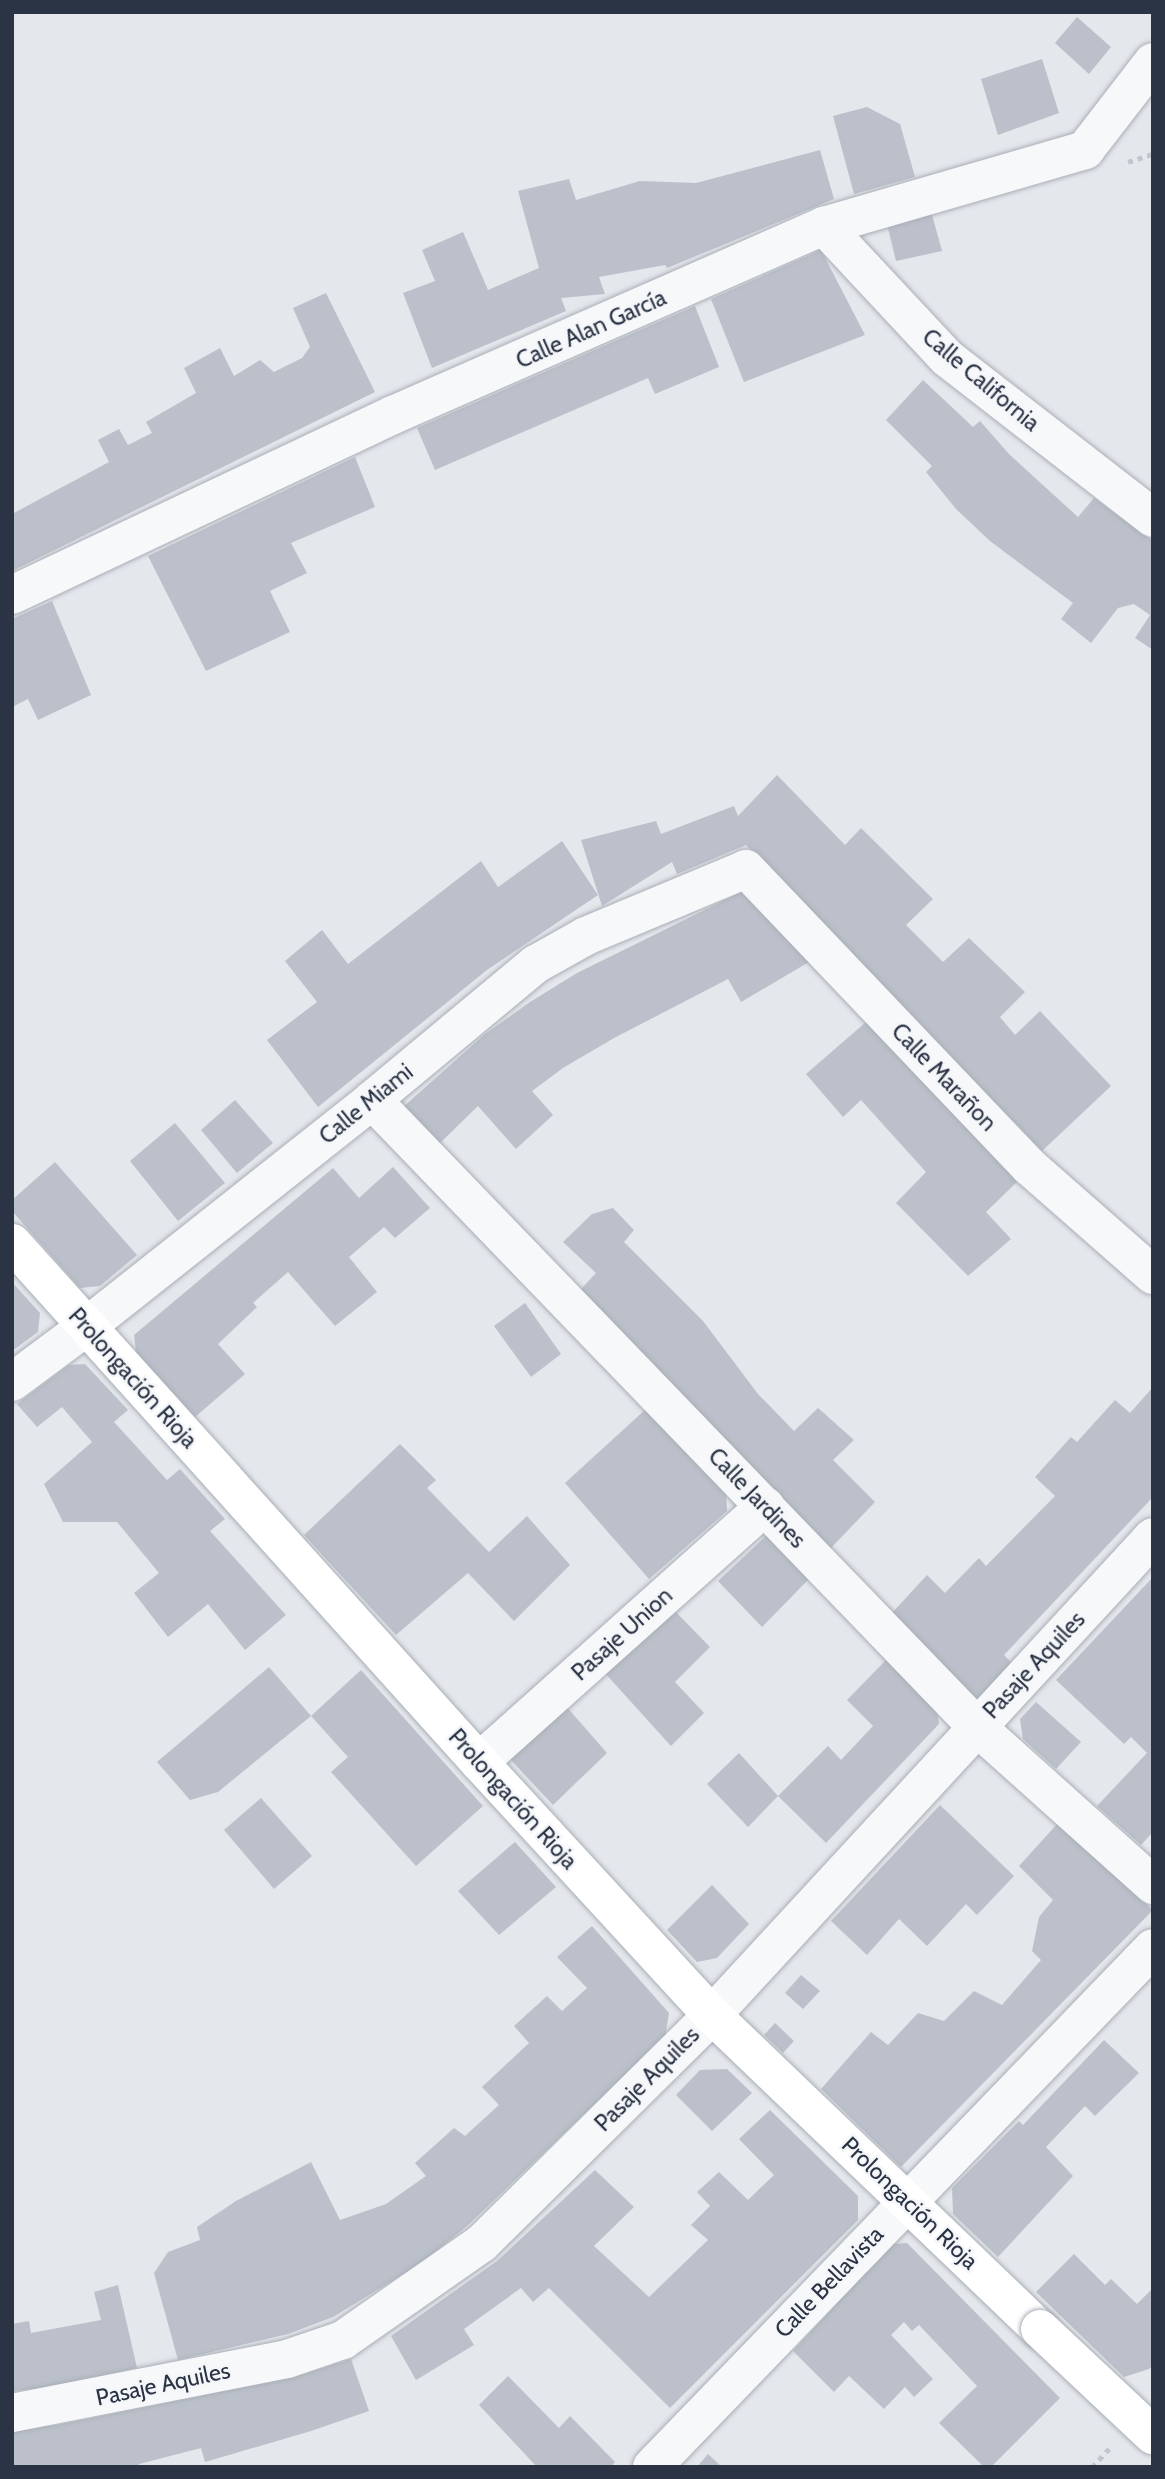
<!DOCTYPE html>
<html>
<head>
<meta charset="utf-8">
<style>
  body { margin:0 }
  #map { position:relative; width:1165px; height:2479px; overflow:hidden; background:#e4e7ec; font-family:Cabin,sans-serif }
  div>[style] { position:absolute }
  .building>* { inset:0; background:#bbc0ca }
  .path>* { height:4.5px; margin-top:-2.25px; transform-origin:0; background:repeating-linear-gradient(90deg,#c2c5cb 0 5px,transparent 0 10px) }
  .roads { filter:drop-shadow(0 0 2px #a9aeb7) drop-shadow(0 0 2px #a9aeb7) }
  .street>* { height:38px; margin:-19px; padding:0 19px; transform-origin:19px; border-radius:19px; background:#f7f8fa }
  .secondary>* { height:38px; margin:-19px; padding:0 19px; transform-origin:19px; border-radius:19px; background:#fff }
  .bridges { filter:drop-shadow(0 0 2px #a9aeb7) drop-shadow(0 0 2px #a9aeb7) }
  .secondary-bridge>* { height:38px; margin:-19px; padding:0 19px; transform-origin:19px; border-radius:19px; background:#fff }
  span { translate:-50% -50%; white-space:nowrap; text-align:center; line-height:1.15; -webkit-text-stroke:5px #f4f6f9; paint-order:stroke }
  .street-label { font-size:23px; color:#2b3445 }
  .frame { position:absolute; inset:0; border:14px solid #2b3445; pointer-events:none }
</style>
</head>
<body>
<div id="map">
  <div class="building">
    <div style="clip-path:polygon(1077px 17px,1111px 47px,1089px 74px,1055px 43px)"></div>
    <div style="clip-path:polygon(1042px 59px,1059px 113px,998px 135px,981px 79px)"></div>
    <div style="clip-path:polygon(867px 107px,900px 124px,915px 177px,854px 194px,833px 116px)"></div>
    <div style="clip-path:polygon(820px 150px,834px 199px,667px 268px,665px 265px,599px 277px,605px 294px,561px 298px,566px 311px,432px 368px,403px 293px,435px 281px,422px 250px,463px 232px,488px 290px,539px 268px,518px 191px,569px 179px,576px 200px,640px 181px,696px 183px)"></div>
    <div style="clip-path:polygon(931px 211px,942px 251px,896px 261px,887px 224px)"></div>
    <div style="clip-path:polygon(821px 250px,865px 335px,744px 382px,711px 299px)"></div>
    <div style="clip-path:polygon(326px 293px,375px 392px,12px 571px,12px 514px,109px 462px,98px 440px,119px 429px,128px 445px,152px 433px,146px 422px,196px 393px,184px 368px,220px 348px,234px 376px,260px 360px,274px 372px,302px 358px,310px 347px,293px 308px)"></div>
    <div style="clip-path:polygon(695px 306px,719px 367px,655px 394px,648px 378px,435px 470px,417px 428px)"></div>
    <div style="clip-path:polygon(923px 380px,973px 427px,980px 421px,1009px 454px,1078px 517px,1094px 498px,1153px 541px,1153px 650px,1135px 638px,1150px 615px,1134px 604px,1118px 608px,1091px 643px,1061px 619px,1073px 603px,990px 541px,956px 509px,926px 472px,932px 466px,886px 420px)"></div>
    <div style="clip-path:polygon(355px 457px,375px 507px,291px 543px,307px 573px,270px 591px,290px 632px,206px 671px,148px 556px)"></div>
    <div style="clip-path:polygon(52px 601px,91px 695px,38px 720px,28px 699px,12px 707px,12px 619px)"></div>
    <div style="clip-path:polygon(777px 775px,845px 845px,861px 828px,933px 899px,906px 925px,943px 962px,969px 938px,1025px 992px,1000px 1017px,1015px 1035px,1040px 1011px,1111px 1086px,1042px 1151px,746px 845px,677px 874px,672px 862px,602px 906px,581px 840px,656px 821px,661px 834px,734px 806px,738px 816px)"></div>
    <div style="clip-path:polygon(562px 841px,598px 895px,487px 970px,318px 1107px,267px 1040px,317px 1002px,285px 961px,322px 930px,348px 964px,481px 861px,498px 887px)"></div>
    <div style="clip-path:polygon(741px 892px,809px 962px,741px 1002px,728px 979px,614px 1038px,563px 1068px,532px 1091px,553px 1115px,516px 1149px,478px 1106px,438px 1145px,402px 1108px,485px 1034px,530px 1002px,577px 973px)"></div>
    <div style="clip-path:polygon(866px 1022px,1018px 1181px,986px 1212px,1011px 1239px,968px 1276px,896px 1203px,926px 1172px,861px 1100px,843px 1117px,806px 1074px)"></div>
    <div style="clip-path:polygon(235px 1100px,273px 1143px,237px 1173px,201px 1130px)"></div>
    <div style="clip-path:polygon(175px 1123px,225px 1183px,178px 1221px,130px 1161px)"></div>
    <div style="clip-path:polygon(55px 1162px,137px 1255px,100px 1286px,80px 1288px,12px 1211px,12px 1200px)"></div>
    <div style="clip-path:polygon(393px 1167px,430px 1208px,395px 1238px,384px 1227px,349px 1257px,377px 1292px,335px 1326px,288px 1272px,253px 1303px,257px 1307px,218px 1344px,245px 1374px,195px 1417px,136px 1352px,134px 1335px,333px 1168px,359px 1198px)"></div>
    <div style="clip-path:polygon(613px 1208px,634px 1230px,624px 1242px,703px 1321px,758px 1394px,794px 1431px,818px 1408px,854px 1440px,833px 1460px,875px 1502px,830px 1549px,581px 1289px,596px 1273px,563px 1242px,592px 1214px)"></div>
    <div style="clip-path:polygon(12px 1282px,40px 1313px,38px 1332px,12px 1351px)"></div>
    <div style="clip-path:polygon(525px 1303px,561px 1354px,531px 1377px,494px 1326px)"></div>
    <div style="clip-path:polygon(85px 1364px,128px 1410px,114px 1422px,167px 1480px,180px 1469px,225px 1519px,210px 1531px,286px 1615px,245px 1650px,208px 1604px,168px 1637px,134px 1593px,159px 1573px,117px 1522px,63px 1522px,44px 1484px,92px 1442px,62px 1407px,37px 1427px,17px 1404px,69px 1365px)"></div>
    <div style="clip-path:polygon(1153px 1387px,1153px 1497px,1004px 1655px,1018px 1669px,982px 1706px,892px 1613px,927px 1575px,945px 1593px,979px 1558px,986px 1566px,1055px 1496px,1035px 1477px,1071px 1437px,1077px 1442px,1115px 1400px,1130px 1413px)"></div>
    <div style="clip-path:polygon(646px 1409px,726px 1492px,727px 1511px,649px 1579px,565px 1483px)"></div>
    <div style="clip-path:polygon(400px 1444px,436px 1480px,427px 1488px,489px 1552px,527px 1516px,570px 1565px,514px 1621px,468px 1573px,396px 1635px,304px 1535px)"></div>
    <div style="clip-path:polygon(767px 1535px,809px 1579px,762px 1627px,718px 1581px)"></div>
    <div style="clip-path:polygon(1153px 1577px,1153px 1832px,1141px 1845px,1097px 1806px,1147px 1753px,1131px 1737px,1124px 1744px,1056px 1680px)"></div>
    <div style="clip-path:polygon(672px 1608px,710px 1647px,675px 1682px,704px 1713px,671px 1746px,603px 1671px)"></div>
    <div style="clip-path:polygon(887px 1659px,937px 1711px,939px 1724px,826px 1843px,778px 1796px,828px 1746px,841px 1760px,873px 1726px,847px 1700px)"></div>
    <div style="clip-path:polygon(269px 1667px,311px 1716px,218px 1792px,190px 1800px,157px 1762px)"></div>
    <div style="clip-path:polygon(361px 1670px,483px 1806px,416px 1866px,331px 1772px,348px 1757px,311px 1716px)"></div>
    <div style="clip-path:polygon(1036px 1702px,1081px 1742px,1056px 1769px,1023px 1739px,1020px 1719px)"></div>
    <div style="clip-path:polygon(565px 1705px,607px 1753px,553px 1805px,508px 1757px)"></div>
    <div style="clip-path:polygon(739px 1753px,778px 1796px,748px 1827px,707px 1784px)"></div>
    <div style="clip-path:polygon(261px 1798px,312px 1856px,274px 1889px,224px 1830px)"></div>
    <div style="clip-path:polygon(940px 1805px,1014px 1876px,977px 1915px,966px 1904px,927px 1946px,899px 1919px,867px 1955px,831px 1921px)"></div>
    <div style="clip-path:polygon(1058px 1823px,1153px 1910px,901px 2167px,821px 2089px,871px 2032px,888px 2045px,918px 2013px,944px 2021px,974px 1991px,1002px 2005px,1041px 1960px,1032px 1951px,1039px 1917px,1053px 1900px,1019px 1866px)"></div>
    <div style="clip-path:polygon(515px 1842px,556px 1887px,499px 1935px,458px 1891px)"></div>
    <div style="clip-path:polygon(712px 1885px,749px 1924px,717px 1958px,697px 1962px,667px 1930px)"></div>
    <div style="clip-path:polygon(592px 1926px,669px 2013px,665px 2037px,467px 2226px,423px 2262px,333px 2317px,288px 2334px,178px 2360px,154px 2273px,168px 2252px,200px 2240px,197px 2227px,236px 2201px,311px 2162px,340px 2220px,386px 2204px,426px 2176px,415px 2163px,454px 2128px,465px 2136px,499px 2105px,482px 2087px,529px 2043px,514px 2026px,547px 1996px,562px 2011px,587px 1988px,557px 1957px)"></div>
    <div style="clip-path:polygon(801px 1975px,820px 1991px,803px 2009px,785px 1993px)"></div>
    <div style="clip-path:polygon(775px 2023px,794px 2041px,783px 2053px,764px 2035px)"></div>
    <div style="clip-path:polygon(1104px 2040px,1139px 2073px,1095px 2116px,1085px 2106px,1046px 2147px,1073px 2176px,998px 2257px,953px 2214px,952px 2188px,1019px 2121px,1023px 2125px)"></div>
    <div style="clip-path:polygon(727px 2069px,752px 2093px,712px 2131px,676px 2095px,700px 2070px)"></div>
    <div style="clip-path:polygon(770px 2110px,858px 2196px,858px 2220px,670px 2408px,549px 2288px,533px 2302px,521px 2288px,464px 2329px,474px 2345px,416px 2380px,391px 2336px,497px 2261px,595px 2170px,634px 2207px,594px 2246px,649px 2297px,708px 2240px,691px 2225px,710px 2206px,697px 2192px,719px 2172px,748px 2200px,774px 2175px,739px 2139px)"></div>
    <div style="clip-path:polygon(907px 2243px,1060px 2398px,991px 2467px,984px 2467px,939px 2423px,977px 2386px,919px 2325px,912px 2331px,904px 2322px,891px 2335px,933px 2379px,914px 2397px,905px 2387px,884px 2409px,849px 2376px,834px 2392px,793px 2351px,892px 2244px)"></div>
    <div style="clip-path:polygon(1074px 2254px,1105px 2285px,1111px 2279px,1137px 2304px,1153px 2288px,1153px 2365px,1149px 2369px,1124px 2377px,1036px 2292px)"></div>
    <div style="clip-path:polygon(118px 2285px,137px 2368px,43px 2388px,12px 2391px,12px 2324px,29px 2321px,31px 2333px,101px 2320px,94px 2292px)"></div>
    <div style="clip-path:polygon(351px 2359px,369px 2411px,311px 2431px,205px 2462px,201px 2448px,139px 2464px,139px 2467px,12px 2467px,12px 2430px,57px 2425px,295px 2377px)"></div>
    <div style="clip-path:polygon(508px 2376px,559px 2428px,570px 2416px,615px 2462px,611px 2467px,537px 2467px,479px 2405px)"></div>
    <div style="clip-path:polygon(708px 2454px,722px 2467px,697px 2467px)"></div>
  </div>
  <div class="path">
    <div style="left:1128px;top:162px;width:26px;rotate:-18deg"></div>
    <div style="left:1092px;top:2467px;width:25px;rotate:-47deg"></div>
  </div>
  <div class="roads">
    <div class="street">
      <div style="left:824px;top:226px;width:180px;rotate:47deg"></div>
      <div style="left:947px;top:358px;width:261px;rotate:37.8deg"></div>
      <div style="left:12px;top:595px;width:421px;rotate:-25.3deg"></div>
      <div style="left:393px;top:415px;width:471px;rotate:-23.7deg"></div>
      <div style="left:824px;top:226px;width:272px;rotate:-16.2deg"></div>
      <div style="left:1085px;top:150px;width:111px;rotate:-52.3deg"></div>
      <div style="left:372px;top:1100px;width:871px;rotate:46.02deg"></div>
      <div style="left:977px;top:1727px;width:237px;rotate:41.9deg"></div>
      <div style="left:12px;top:1382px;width:92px;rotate:-36.6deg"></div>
      <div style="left:86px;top:1327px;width:365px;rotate:-38.4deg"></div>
      <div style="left:372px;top:1100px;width:213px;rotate:-39.7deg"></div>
      <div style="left:536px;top:964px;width:57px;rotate:-29.2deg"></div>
      <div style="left:586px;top:936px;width:173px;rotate:-22.7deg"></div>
      <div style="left:746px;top:869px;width:412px;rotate:46.4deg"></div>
      <div style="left:1030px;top:1167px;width:164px;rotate:41.3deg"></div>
      <div style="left:479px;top:1762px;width:384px;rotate:-41.8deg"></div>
      <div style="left:12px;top:2413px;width:280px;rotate:-11.1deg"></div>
      <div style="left:287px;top:2359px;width:59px;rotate:-18.7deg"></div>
      <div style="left:343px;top:2340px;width:169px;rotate:-34.9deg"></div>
      <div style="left:482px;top:2243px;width:324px;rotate:-44.7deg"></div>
      <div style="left:712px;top:2015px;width:650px;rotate:-47.31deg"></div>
      <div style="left:652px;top:2467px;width:721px;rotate:-46.01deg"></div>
    </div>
    <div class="secondary">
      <div style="left:12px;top:1243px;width:698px;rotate:48.02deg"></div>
      <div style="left:479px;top:1762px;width:344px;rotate:47.4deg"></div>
      <div style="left:712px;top:2015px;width:454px;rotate:43.8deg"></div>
    </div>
  </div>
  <div class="bridges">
    <div class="secondary-bridge">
      <div style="left:1040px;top:2329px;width:155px;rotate:43.2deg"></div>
    </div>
  </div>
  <div class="street-label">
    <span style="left:591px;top:329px;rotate:-24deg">Calle Alan García</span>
    <span style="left:981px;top:380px;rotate:40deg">Calle California</span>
    <span style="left:944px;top:1077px;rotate:46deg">Calle Marañon</span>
    <span style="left:366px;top:1104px;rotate:-39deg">Calle Miami</span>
    <span style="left:133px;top:1378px;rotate:48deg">Prolongación Rioja</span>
    <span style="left:757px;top:1498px;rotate:46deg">Calle Jardines</span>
    <span style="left:622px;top:1634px;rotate:-42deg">Pasaje Union</span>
    <span style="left:1034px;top:1665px;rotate:-47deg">Pasaje Aquiles</span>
    <span style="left:513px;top:1799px;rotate:48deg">Prolongación Rioja</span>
    <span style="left:647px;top:2079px;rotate:-45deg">Pasaje Aquiles</span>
    <span style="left:910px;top:2203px;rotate:44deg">Prolongación Rioja</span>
    <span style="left:829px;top:2282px;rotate:-46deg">Calle Bellavista</span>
    <span style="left:163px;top:2384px;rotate:-12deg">Pasaje Aquiles</span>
  </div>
  <div class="frame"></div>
</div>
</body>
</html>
